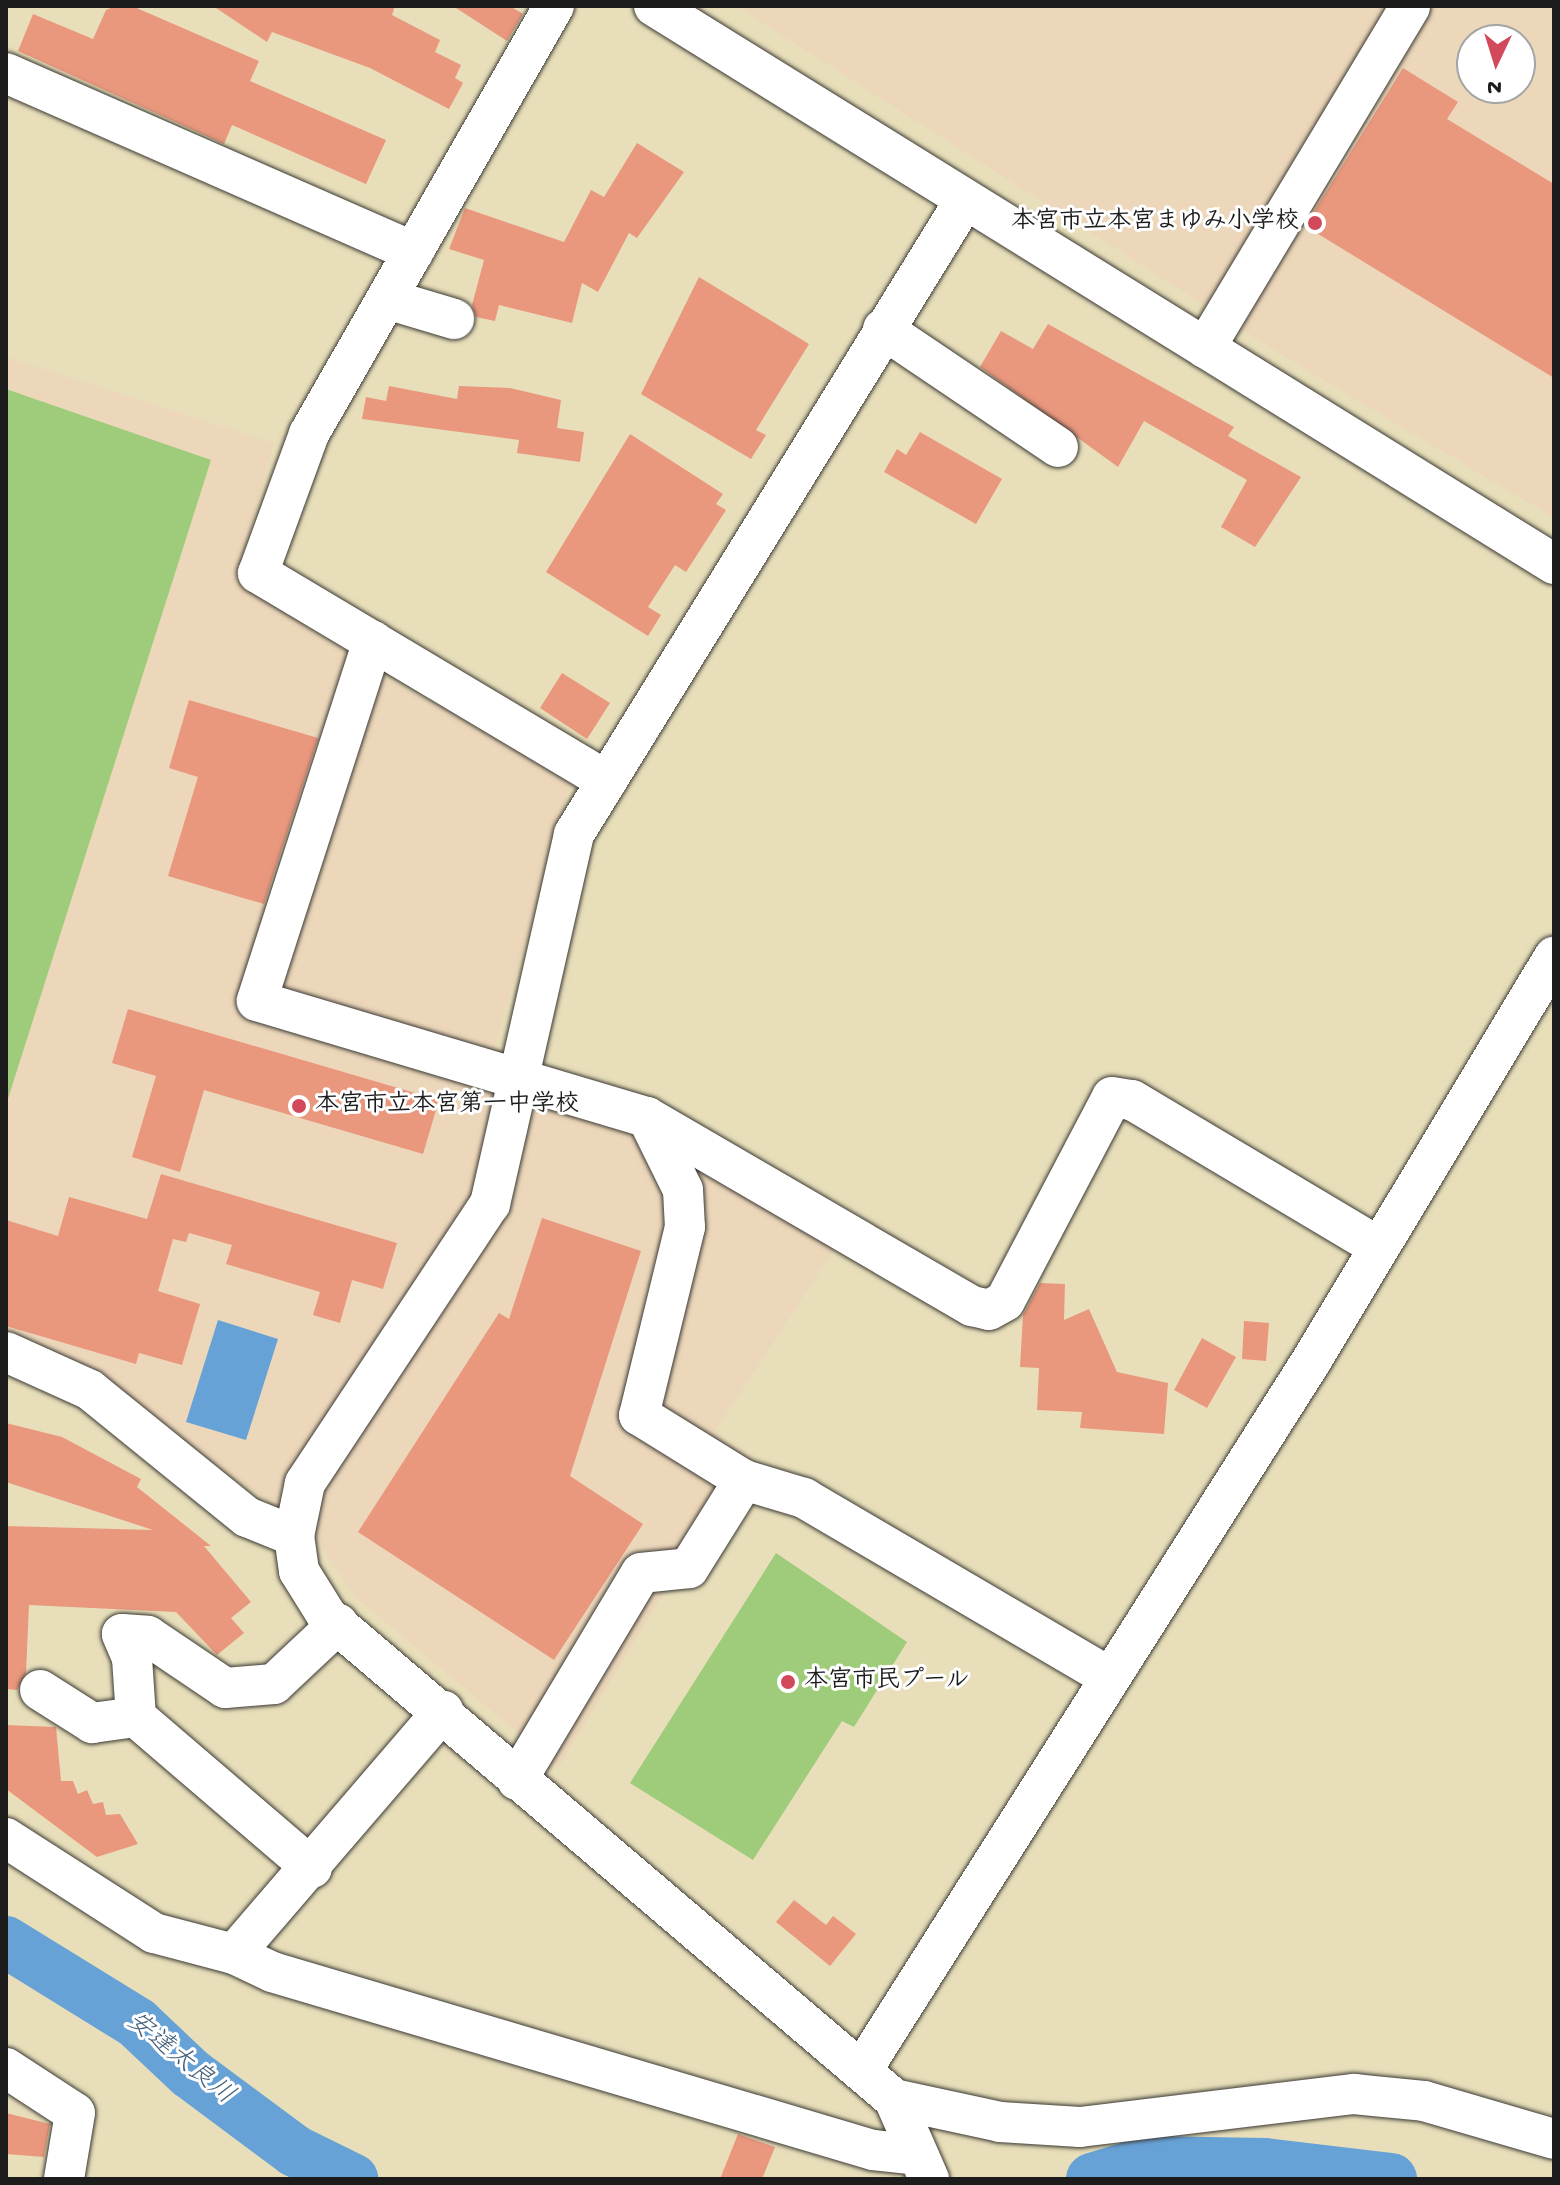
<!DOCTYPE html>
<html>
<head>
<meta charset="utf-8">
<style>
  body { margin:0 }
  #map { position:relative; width:1560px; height:2185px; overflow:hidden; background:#e8dfba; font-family:"Gochi Hand","Klee One",sans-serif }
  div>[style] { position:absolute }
  .built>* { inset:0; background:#ecd7ba }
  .green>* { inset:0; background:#9ecc7a }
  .water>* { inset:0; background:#67a2d7 }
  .river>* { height:52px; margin:-26px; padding:0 26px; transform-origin:26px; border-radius:26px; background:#67a2d7 }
  .building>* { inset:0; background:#e9987e }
  .roads { filter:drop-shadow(0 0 2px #3b3934) drop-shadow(0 0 2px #3b3934) }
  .minor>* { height:40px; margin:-20px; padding:0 20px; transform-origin:20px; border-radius:20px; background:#fff }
  .dots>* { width:22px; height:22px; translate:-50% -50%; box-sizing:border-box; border:4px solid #fff; border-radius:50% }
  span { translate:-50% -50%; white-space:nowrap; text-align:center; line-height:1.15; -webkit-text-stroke:6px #fff; paint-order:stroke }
  .poi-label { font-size:24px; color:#1c1c1c; font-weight:700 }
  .right { translate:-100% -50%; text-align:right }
  .left { translate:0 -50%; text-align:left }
  .water-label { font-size:26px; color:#425f7a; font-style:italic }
  .frame { position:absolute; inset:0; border:8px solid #1c1c1c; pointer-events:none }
  .north { position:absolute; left:1456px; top:24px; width:80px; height:80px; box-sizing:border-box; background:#fff; border:2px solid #a4a4a4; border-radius:50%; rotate:184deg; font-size:22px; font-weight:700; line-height:32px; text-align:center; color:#1c1c1c }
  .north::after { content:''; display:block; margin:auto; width:28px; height:36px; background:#d1495b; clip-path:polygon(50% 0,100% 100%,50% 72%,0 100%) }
</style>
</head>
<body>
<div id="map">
  <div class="built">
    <div style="clip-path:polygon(evenodd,736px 6px,1554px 6px,1554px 518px,1287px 358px,736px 6px,1472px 40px,1520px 40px,1520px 88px,1472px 88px,1472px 40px)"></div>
    <div style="clip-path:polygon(6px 357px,274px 443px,236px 580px,381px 677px,573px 774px,493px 1053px,838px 1244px,715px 1431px,747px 1456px,559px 1767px,353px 1595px,311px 1531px,69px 1361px,6px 1341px)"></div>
  </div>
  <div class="green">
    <div style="clip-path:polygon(6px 389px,211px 460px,6px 1105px)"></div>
    <div style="clip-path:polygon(776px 1553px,907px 1642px,854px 1727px,842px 1721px,753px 1860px,630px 1783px)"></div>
  </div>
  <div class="water">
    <div style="clip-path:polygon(218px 1320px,278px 1339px,246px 1440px,186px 1422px)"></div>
  </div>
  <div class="river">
    <div style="left:6px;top:1942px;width:154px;rotate:31.7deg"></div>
    <div style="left:137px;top:2023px;width:73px;rotate:43.3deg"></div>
    <div style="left:190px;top:2073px;width:131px;rotate:36.6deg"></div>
    <div style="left:295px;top:2151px;width:64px;rotate:26.2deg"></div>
    <div style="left:1092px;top:2179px;width:59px;rotate:-16.9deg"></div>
    <div style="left:1148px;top:2162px;width:117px;rotate:1deg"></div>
    <div style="left:1265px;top:2164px;width:127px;rotate:6.8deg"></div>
  </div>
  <div class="building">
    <div style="clip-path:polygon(116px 6px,132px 6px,259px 61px,250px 81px,386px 140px,366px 184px,232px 125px,224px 144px,18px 51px,33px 14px,93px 39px,106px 10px)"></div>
    <div style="clip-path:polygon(213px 6px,395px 6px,392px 15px,440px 40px,435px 52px,461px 65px,455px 78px,463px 83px,449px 109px,370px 68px,272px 32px,267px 42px)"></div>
    <div style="clip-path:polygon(453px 6px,510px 6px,523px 14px,507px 41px)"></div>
    <div style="clip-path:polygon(1403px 68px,1458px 102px,1447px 119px,1554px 184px,1554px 378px,1305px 226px)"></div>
    <div style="clip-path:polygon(637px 143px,684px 172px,637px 238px,629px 233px,598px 292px,582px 283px,572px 323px,499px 305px,495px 321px,476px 317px,472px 305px,484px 260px,449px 249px,465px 208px,564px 242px,591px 190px,604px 197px)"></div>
    <div style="clip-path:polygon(699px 277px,809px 344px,756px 430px,766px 435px,751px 459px,641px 394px)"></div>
    <div style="clip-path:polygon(1048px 324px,1234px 427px,1228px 436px,1301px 477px,1255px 547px,1221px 527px,1247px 480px,1144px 421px,1118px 467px,980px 367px,1001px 331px,1033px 349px)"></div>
    <div style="clip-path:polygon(389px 386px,457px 399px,459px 386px,510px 388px,561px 400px,557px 428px,584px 432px,580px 462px,517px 453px,519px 440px,362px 419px,366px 397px,386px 401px)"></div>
    <div style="clip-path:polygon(920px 432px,1002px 479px,976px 524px,884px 472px,897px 449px,906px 455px)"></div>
    <div style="clip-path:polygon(630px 434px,723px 494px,716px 504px,726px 510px,686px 572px,675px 565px,648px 607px,661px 615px,648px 636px,546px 572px)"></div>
    <div style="clip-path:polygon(562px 673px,610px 703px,587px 739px,540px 708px)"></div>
    <div style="clip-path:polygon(189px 700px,318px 738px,264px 904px,168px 876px,198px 777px,169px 768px)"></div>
    <div style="clip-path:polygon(128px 1009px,439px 1100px,423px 1154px,204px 1090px,180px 1172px,132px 1157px,156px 1076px,112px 1063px)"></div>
    <div style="clip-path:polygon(161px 1174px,397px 1243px,383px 1289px,352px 1280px,340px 1323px,313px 1315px,320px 1292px,226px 1264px,232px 1245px,189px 1233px,186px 1242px,173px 1239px,158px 1291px,200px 1304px,182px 1365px,139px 1353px,136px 1364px,6px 1326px,6px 1220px,58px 1236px,69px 1197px,147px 1219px)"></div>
    <div style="clip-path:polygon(542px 1218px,641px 1251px,570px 1476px,643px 1524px,554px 1660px,358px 1532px,499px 1313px,509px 1319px)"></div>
    <div style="clip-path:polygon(1040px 1283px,1065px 1284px,1064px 1320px,1089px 1309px,1117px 1372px,1168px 1383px,1164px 1434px,1080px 1428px,1082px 1412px,1037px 1410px,1039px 1368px,1020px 1367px,1023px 1315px)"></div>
    <div style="clip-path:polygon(1244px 1321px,1269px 1323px,1266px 1361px,1242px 1359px)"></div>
    <div style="clip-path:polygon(1202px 1338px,1236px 1357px,1207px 1408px,1174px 1390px)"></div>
    <div style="clip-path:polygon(6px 1423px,62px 1437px,141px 1479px,137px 1487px,211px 1546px,204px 1546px,251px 1602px,231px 1618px,244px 1633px,217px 1655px,176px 1612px,29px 1605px,26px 1673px,17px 1690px,6px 1689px,6px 1526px,153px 1530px,6px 1482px)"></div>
    <div style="clip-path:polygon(6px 1725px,56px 1727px,61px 1781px,73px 1781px,78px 1794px,87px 1790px,93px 1804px,103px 1802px,106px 1815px,120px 1814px,138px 1844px,97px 1857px,6px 1789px)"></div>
    <div style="clip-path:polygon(794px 1900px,826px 1925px,833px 1916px,856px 1934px,830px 1966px,776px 1922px)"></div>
    <div style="clip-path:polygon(6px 2113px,50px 2124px,44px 2157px,6px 2154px)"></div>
    <div style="clip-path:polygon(738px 2134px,775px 2147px,762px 2179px,720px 2179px)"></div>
  </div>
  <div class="roads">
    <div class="minor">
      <div style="left:554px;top:6px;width:493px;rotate:119.8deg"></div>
      <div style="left:309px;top:434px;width:148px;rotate:110.1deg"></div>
      <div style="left:258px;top:573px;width:406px;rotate:30.8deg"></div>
      <div style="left:654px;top:6px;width:1059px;rotate:31.8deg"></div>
      <div style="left:6px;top:73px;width:445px;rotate:23.7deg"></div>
      <div style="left:387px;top:299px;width:70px;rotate:16.6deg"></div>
      <div style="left:883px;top:329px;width:211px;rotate:34deg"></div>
      <div style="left:1205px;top:348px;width:398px;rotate:-59deg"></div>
      <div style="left:373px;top:641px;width:378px;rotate:107.9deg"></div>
      <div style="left:257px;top:1001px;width:407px;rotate:16.6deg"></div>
      <div style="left:647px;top:1117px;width:376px;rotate:30.2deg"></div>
      <div style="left:972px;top:1306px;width:17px;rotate:13deg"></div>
      <div style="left:989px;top:1310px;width:18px;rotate:-29deg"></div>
      <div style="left:1005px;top:1301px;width:230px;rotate:-62.3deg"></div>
      <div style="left:1112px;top:1097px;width:20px;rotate:9deg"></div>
      <div style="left:1132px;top:1100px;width:283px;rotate:30.8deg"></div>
      <div style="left:647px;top:1117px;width:81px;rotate:63.7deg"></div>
      <div style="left:683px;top:1190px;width:37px;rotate:87deg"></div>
      <div style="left:685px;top:1227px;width:194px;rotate:103.7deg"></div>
      <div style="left:639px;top:1415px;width:123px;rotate:31.8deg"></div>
      <div style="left:744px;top:1480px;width:63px;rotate:16.7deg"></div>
      <div style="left:804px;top:1498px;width:350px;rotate:30.4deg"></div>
      <div style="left:6px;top:1352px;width:92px;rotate:24.3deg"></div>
      <div style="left:90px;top:1390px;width:202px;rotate:39deg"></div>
      <div style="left:247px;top:1517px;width:51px;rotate:22deg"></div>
      <div style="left:40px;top:1690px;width:62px;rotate:32.4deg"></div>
      <div style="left:92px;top:1723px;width:44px;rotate:-7.8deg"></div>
      <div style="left:517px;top:1780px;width:241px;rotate:-59.1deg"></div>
      <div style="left:641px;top:1573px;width:48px;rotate:-5.9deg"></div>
      <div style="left:689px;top:1568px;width:104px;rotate:-58deg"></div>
      <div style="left:6px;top:1838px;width:176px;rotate:32.7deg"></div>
      <div style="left:154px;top:1933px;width:83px;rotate:14.7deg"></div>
      <div style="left:234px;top:1954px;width:321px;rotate:-49.3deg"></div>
      <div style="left:312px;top:1868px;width:232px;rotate:-139.4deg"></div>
      <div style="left:136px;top:1717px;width:59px;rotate:-93.9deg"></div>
      <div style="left:132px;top:1658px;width:26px;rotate:-113deg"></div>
      <div style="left:122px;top:1634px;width:26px;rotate:4deg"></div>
      <div style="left:148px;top:1636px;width:93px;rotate:34deg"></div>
      <div style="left:225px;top:1688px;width:49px;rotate:-4.7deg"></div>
      <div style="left:274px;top:1684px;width:88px;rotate:-43.2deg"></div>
      <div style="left:234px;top:1954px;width:42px;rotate:25.3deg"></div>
      <div style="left:272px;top:1972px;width:627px;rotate:16.5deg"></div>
      <div style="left:873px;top:2150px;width:45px;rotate:6.3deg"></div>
      <div style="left:6px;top:2068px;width:82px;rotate:33.1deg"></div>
      <div style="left:75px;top:2113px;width:67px;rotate:99.5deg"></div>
      <div style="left:862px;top:2070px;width:837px;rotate:-57.64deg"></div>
      <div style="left:1310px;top:1363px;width:474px;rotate:-59deg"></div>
      <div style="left:894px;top:2099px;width:108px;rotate:12.2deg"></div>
      <div style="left:1000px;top:2122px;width:80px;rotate:3.6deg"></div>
      <div style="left:1080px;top:2127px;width:276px;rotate:-6.9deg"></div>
      <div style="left:1354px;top:2094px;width:70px;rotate:5.7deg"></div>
      <div style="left:1424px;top:2101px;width:135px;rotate:16.3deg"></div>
      <div style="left:929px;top:2179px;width:87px;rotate:-113.6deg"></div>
      <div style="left:894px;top:2099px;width:745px;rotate:-139.57deg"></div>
      <div style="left:327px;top:1616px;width:53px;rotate:-121.9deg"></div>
      <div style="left:299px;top:1571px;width:35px;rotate:-98deg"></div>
      <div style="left:294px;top:1536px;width:54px;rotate:-78.3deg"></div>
      <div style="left:305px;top:1483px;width:335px;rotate:-56.5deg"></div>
      <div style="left:490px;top:1204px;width:379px;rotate:-77.2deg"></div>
      <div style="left:574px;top:834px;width:745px;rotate:-58.34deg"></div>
    </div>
  </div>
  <div class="dots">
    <div style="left:1315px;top:223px;background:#d1495b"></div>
    <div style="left:299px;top:1106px;background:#d1495b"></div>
    <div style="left:788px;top:1682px;background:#d1495b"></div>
  </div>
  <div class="poi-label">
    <span class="right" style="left:1299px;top:223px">本宮市立本宮まゆみ小学校</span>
    <span class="left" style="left:315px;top:1106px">本宮市立本宮第一中学校</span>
    <span class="left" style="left:804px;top:1682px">本宮市民プール</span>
  </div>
  <div class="water-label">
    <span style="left:179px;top:2060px;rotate:39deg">安達太良川</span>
  </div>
  <div class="frame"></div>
  <div class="north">N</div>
</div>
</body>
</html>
